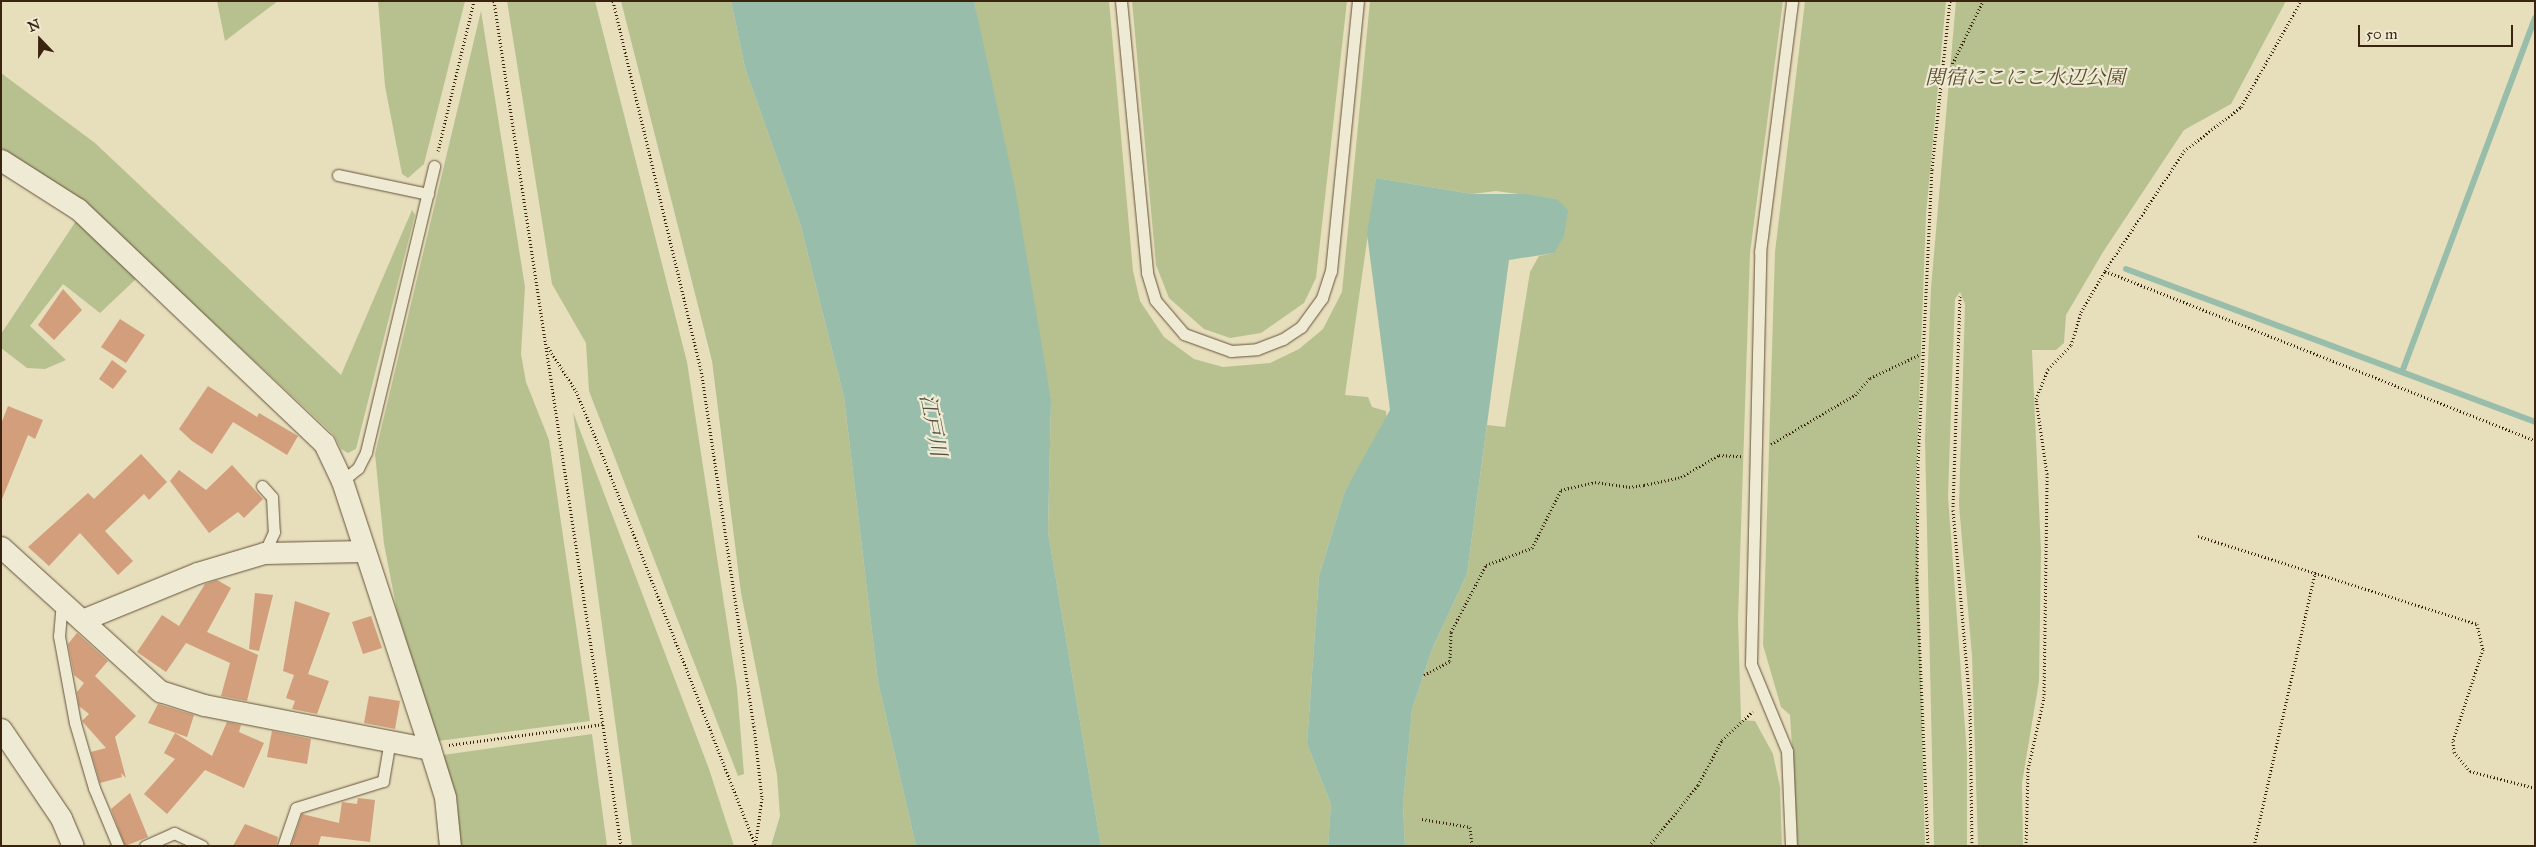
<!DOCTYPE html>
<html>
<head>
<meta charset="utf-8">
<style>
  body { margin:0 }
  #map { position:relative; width:2536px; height:847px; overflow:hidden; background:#e7debc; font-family:"IM FELL Great Primer","Noto Serif JP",serif }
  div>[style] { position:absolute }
  .green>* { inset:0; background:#b7c18f }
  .water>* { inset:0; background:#98bdab }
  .stream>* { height:6px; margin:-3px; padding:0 3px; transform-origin:3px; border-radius:3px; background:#98bdab }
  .building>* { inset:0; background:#d29e7b }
  .path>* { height:3px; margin-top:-1.5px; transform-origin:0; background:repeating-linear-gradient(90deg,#3a230f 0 1px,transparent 0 3.5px) }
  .roads { filter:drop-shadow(0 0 1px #65523a) drop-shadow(0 0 1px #65523a) }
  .lane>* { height:11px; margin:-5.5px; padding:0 5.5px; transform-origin:5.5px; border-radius:5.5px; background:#efead3 }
  .street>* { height:21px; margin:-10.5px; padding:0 10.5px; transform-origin:10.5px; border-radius:10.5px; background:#efead3 }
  span { translate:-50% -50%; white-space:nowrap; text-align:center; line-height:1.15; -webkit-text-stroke:4.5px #efead3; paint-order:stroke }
  .park-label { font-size:20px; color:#594a2f; font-style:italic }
  .water-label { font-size:21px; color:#56513e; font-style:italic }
  .frame { position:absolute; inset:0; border:2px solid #3a230f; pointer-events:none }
  .north { position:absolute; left:15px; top:15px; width:50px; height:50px; -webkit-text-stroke:4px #efead3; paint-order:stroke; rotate:338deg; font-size:14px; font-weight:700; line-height:20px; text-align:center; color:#3a230f }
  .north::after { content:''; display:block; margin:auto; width:18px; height:22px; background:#3a230f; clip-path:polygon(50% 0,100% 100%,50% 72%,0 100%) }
  .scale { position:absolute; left:2358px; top:25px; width:155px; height:22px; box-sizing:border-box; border:2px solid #3a230f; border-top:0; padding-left:6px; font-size:15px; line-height:18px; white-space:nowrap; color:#3a230f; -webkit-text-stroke:4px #efead3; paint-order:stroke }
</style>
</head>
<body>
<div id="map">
  <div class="green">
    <div style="clip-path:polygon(217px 1px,278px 1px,225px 41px)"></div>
    <div style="clip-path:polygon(378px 1px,465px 1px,424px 164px,408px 178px,402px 174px,385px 86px)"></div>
    <div style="clip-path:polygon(507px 1px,595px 1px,687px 362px,737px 688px,744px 774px,738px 776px,589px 391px,586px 343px,552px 284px)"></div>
    <div style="clip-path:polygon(621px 1px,731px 1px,745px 68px,800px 223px,844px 397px,878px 682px,916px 846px,771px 846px,780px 816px,777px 775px,741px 593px,712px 361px)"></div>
    <div style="clip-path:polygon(974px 1px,1109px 1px,1133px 271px,1140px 301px,1164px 337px,1194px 359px,1223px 367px,1270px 363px,1299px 349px,1323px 329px,1342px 292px,1370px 1px,1783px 1px,1750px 253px,1738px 620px,1741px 720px,1755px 721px,1773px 754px,1780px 787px,1782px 846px,1405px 846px,1403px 805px,1412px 710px,1432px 649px,1467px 574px,1487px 425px,1505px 427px,1530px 272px,1539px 256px,1554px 253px,1557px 199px,1496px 191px,1472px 194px,1376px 178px,1345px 395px,1368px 397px,1372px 407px,1386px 411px,1387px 423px,1345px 491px,1319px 576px,1307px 744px,1331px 804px,1328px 846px,1101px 846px,1048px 532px,1051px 399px)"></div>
    <div style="clip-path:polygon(1132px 1px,1347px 1px,1316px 278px,1304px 303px,1261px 333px,1230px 338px,1204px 329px,1169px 298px,1156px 265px)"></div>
    <div style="clip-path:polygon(1805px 1px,1946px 1px,1926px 215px,1916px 484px,1925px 846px,1798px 846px,1790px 715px,1781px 707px,1763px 645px,1775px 252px)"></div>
    <div style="clip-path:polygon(1956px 1px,2286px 1px,2231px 104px,2184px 130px,2103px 252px,2066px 315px,2064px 343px,2056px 350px,2032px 350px,2041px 551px,2039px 681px,2022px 783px,2023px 846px,1978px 846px,1972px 656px,1959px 505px,1965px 304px,1960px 292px,1955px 299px,1948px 496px,1967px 754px,1967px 846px,1934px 846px,1925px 439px,1931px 288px)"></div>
    <div style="clip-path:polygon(481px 11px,525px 287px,521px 354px,526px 382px,549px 440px,590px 721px,438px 741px,397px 611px,384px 544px,375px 454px)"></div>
    <div style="clip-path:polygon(1px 73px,95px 143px,341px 375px,412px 210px,415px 215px,356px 449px,348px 453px,341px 449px,334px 435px,304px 407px,80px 199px,1px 148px)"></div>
    <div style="clip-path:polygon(76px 221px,136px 279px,100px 313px,63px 284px,30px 326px,66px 360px,45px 369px,27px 368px,1px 348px,1px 334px)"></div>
    <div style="clip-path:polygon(573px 412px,709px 769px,734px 846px,632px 846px)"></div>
    <div style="clip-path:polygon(592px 734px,607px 846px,460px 846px,457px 798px,443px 755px)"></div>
  </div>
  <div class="water">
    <div style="clip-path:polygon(731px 1px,974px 1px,1015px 188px,1051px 399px,1048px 532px,1101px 846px,916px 846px,878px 682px,844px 397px,800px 223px,745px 68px)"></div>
    <div style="clip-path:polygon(1376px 178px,1472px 194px,1525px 194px,1557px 199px,1568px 210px,1564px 236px,1554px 253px,1509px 260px,1467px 574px,1432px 649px,1412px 710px,1403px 805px,1405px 846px,1328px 846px,1331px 804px,1307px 744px,1319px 576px,1345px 491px,1390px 410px,1367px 234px)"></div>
  </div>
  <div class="stream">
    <div style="left:2126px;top:269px;width:437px;rotate:20.5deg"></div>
    <div style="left:2402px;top:372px;width:378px;rotate:-69.4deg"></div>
  </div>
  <div class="building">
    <div style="clip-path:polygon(63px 289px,82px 310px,54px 340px,38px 325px)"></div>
    <div style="clip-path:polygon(120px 319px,145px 335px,126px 363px,101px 347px)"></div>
    <div style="clip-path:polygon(112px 360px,127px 371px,113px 389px,99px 379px)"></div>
    <div style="clip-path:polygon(208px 386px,257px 417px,259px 413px,298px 436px,287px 455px,233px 422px,212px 454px,192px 441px,179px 429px)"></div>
    <div style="clip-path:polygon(8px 406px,43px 420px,35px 439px,28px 435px,2px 499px,1px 424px)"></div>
    <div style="clip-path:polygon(141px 454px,167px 482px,149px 500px,144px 494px,105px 531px,133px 561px,118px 575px,80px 533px,49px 566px,28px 547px,88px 493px,94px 499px)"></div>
    <div style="clip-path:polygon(232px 465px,263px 499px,244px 518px,238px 512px,209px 533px,170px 481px,179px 470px,206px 490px)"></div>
    <div style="clip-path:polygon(217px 580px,231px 588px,207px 632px,258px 655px,247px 701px,221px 696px,230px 663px,186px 643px,166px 672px,137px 652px,162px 615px,179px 626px,205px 584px)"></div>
    <div style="clip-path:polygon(255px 593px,273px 595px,259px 651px,249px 649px)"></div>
    <div style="clip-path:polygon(295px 601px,330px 613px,308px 674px,329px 681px,317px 714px,292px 709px,295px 701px,286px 698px,294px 675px,283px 671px)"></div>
    <div style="clip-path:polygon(371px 616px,382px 648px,363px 654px,352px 622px)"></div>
    <div style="clip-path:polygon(77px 633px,108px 661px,95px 676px,136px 716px,115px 737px,126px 778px,121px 773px,122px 777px,100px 783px,91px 752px,106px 748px,82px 721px,89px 714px,79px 706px,77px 692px,84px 683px,74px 675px,68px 644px)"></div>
    <div style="clip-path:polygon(369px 696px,400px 701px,395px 729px,364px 723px)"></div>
    <div style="clip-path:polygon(158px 704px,194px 715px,187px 737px,148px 723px)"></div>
    <div style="clip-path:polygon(227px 722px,241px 725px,239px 732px,264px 743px,244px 788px,205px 770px,167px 814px,144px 794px,175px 759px,164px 753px,175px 733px,212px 756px)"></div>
    <div style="clip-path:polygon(272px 731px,311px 739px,307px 764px,267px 757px)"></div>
    <div style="clip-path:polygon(130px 793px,148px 837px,125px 846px,111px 809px)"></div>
    <div style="clip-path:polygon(358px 798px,375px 800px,370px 842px,321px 836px,318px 846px,291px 846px,302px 814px,339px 823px,342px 802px,357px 804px)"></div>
    <div style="clip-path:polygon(245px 824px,278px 837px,276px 846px,233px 846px)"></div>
  </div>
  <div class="path">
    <div style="left:494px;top:1px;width:854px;rotate:81.45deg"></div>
    <div style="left:613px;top:1px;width:378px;rotate:76.6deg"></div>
    <div style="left:701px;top:369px;width:361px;rotate:81.6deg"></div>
    <div style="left:754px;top:726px;width:72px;rotate:83.7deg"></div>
    <div style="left:762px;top:798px;width:43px;rotate:97.9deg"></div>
    <div style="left:1941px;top:71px;width:7px;rotate:16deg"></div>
    <div style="left:1948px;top:73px;width:80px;rotate:-64.1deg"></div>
    <div style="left:438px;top:151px;width:154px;rotate:-76.5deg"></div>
    <div style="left:2105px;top:271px;width:462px;rotate:21.5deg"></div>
    <div style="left:1960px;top:296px;width:214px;rotate:91.9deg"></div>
    <div style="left:1953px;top:510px;width:196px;rotate:85deg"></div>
    <div style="left:1970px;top:705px;width:141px;rotate:89.2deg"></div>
    <div style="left:548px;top:347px;width:52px;rotate:57.5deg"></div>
    <div style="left:576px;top:391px;width:60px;rotate:67.3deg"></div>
    <div style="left:599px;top:446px;width:430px;rotate:68.6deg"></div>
    <div style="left:1771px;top:444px;width:97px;rotate:-30.3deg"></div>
    <div style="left:1855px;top:395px;width:23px;rotate:-49deg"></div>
    <div style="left:1870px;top:378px;width:56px;rotate:-25.2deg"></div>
    <div style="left:2198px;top:536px;width:293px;rotate:17.5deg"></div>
    <div style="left:2477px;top:624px;width:26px;rotate:77deg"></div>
    <div style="left:2483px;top:649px;width:97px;rotate:108.1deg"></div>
    <div style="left:2453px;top:741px;width:11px;rotate:85deg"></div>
    <div style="left:2454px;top:752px;width:25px;rotate:50deg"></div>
    <div style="left:2470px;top:771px;width:67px;rotate:14.7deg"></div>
    <div style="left:1424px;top:675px;width:30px;rotate:-28deg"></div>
    <div style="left:1450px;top:661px;width:29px;rotate:-88deg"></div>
    <div style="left:1451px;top:632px;width:76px;rotate:-62.4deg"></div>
    <div style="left:1486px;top:565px;width:49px;rotate:-20.3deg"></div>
    <div style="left:1532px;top:548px;width:65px;rotate:-63.4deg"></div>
    <div style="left:1561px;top:490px;width:35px;rotate:-13deg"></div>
    <div style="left:1595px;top:482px;width:34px;rotate:8deg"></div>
    <div style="left:1629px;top:487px;width:15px;rotate:-8deg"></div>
    <div style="left:1644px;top:485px;width:38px;rotate:-12deg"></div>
    <div style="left:1681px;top:477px;width:44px;rotate:-30.1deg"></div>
    <div style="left:1719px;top:455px;width:22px;rotate:3deg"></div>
    <div style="left:449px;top:745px;width:157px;rotate:-7.7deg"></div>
    <div style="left:1422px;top:819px;width:49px;rotate:9.5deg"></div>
    <div style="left:1470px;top:827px;width:19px;rotate:84deg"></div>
    <div style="left:1649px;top:846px;width:78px;rotate:-51.2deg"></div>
    <div style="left:1698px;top:785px;width:51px;rotate:-61.9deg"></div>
    <div style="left:1722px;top:740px;width:42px;rotate:-43.1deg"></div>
    <div style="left:1928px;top:846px;width:267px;rotate:-92.4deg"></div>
    <div style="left:1917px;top:579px;width:115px;rotate:-89.5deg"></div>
    <div style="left:1918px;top:464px;width:295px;rotate:-87.3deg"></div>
    <div style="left:1932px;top:169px;width:169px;rotate:-83.9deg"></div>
    <div style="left:2026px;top:846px;width:77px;rotate:-88.5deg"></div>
    <div style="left:2028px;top:769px;width:73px;rotate:-77.3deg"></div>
    <div style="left:2044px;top:698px;width:224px;rotate:-89.2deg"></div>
    <div style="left:2047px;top:474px;width:76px;rotate:-98.3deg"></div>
    <div style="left:2036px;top:399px;width:32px;rotate:-68deg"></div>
    <div style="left:2048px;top:369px;width:33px;rotate:-46deg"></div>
    <div style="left:2071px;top:345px;width:34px;rotate:-73deg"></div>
    <div style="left:2081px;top:312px;width:48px;rotate:-59.7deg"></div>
    <div style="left:2105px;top:271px;width:144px;rotate:-56.6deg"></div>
    <div style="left:2184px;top:151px;width:72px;rotate:-37.7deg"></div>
    <div style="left:2241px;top:107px;width:122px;rotate:-60.5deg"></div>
    <div style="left:2254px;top:846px;width:281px;rotate:-77.4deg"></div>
  </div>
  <div class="roads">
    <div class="lane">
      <div style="left:1121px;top:1px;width:273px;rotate:84.5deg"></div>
      <div style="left:1147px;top:273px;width:28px;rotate:73deg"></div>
      <div style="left:1155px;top:300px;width:45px;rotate:49.5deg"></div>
      <div style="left:1184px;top:334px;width:50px;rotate:19.9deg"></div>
      <div style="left:1231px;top:351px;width:26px;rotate:-4deg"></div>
      <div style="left:1257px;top:349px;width:28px;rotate:-21deg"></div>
      <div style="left:1283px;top:339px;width:22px;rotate:-34deg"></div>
      <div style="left:1301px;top:327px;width:36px;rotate:-54deg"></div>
      <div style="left:1322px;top:298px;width:28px;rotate:-72deg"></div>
      <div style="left:1331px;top:271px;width:271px;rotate:-84.3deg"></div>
      <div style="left:338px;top:175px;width:92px;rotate:11.9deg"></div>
      <div style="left:342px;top:481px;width:21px;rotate:-39deg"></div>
      <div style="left:358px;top:468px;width:18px;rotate:-63deg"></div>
      <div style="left:366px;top:452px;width:294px;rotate:-76.6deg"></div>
      <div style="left:262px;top:486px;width:15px;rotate:48deg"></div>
      <div style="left:272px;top:497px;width:35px;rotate:87deg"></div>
      <div style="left:274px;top:532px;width:23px;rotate:115deg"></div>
      <div style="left:62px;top:602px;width:34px;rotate:95deg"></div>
      <div style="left:59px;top:636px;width:88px;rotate:79.6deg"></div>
      <div style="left:75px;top:723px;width:68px;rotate:73.7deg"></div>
      <div style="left:94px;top:788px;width:63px;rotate:67.5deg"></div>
      <div style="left:145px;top:846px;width:32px;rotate:-24deg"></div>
      <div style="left:174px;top:833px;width:31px;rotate:25deg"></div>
      <div style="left:283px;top:846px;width:40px;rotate:-71.1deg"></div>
      <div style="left:296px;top:808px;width:91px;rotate:-17.2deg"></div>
      <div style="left:383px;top:781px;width:42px;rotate:-80.3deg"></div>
      <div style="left:1791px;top:846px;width:95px;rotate:-92.4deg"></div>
      <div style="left:1787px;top:751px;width:94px;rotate:-112.5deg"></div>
      <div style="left:1751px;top:664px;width:412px;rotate:-88.7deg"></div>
      <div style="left:1760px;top:252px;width:253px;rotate:-82.7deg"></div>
    </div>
    <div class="street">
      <div style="left:1px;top:160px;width:91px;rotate:32.5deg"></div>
      <div style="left:78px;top:209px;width:340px;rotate:43.6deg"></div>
      <div style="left:324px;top:443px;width:42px;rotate:64.7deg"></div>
      <div style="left:342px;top:481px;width:282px;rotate:71.8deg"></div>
      <div style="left:430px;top:749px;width:50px;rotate:72.6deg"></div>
      <div style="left:445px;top:797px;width:49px;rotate:84.2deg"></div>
      <div style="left:1px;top:547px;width:215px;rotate:42.2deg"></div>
      <div style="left:160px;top:691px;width:46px;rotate:17.7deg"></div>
      <div style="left:204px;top:705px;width:230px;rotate:11deg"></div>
      <div style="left:82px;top:620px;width:124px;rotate:-22.2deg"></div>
      <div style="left:197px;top:573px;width:70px;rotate:-16.6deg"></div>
      <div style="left:264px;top:553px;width:100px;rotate:-1.1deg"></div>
      <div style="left:1px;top:729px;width:107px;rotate:56deg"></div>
      <div style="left:61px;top:818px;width:30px;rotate:67deg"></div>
    </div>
  </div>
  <div class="park-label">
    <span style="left:2025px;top:77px">関宿にこにこ水辺公園</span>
  </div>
  <div class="water-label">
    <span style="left:933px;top:425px;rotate:79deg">江戸川</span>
  </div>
  <div class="frame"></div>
  <div class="north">N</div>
  <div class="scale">50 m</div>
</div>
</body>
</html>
